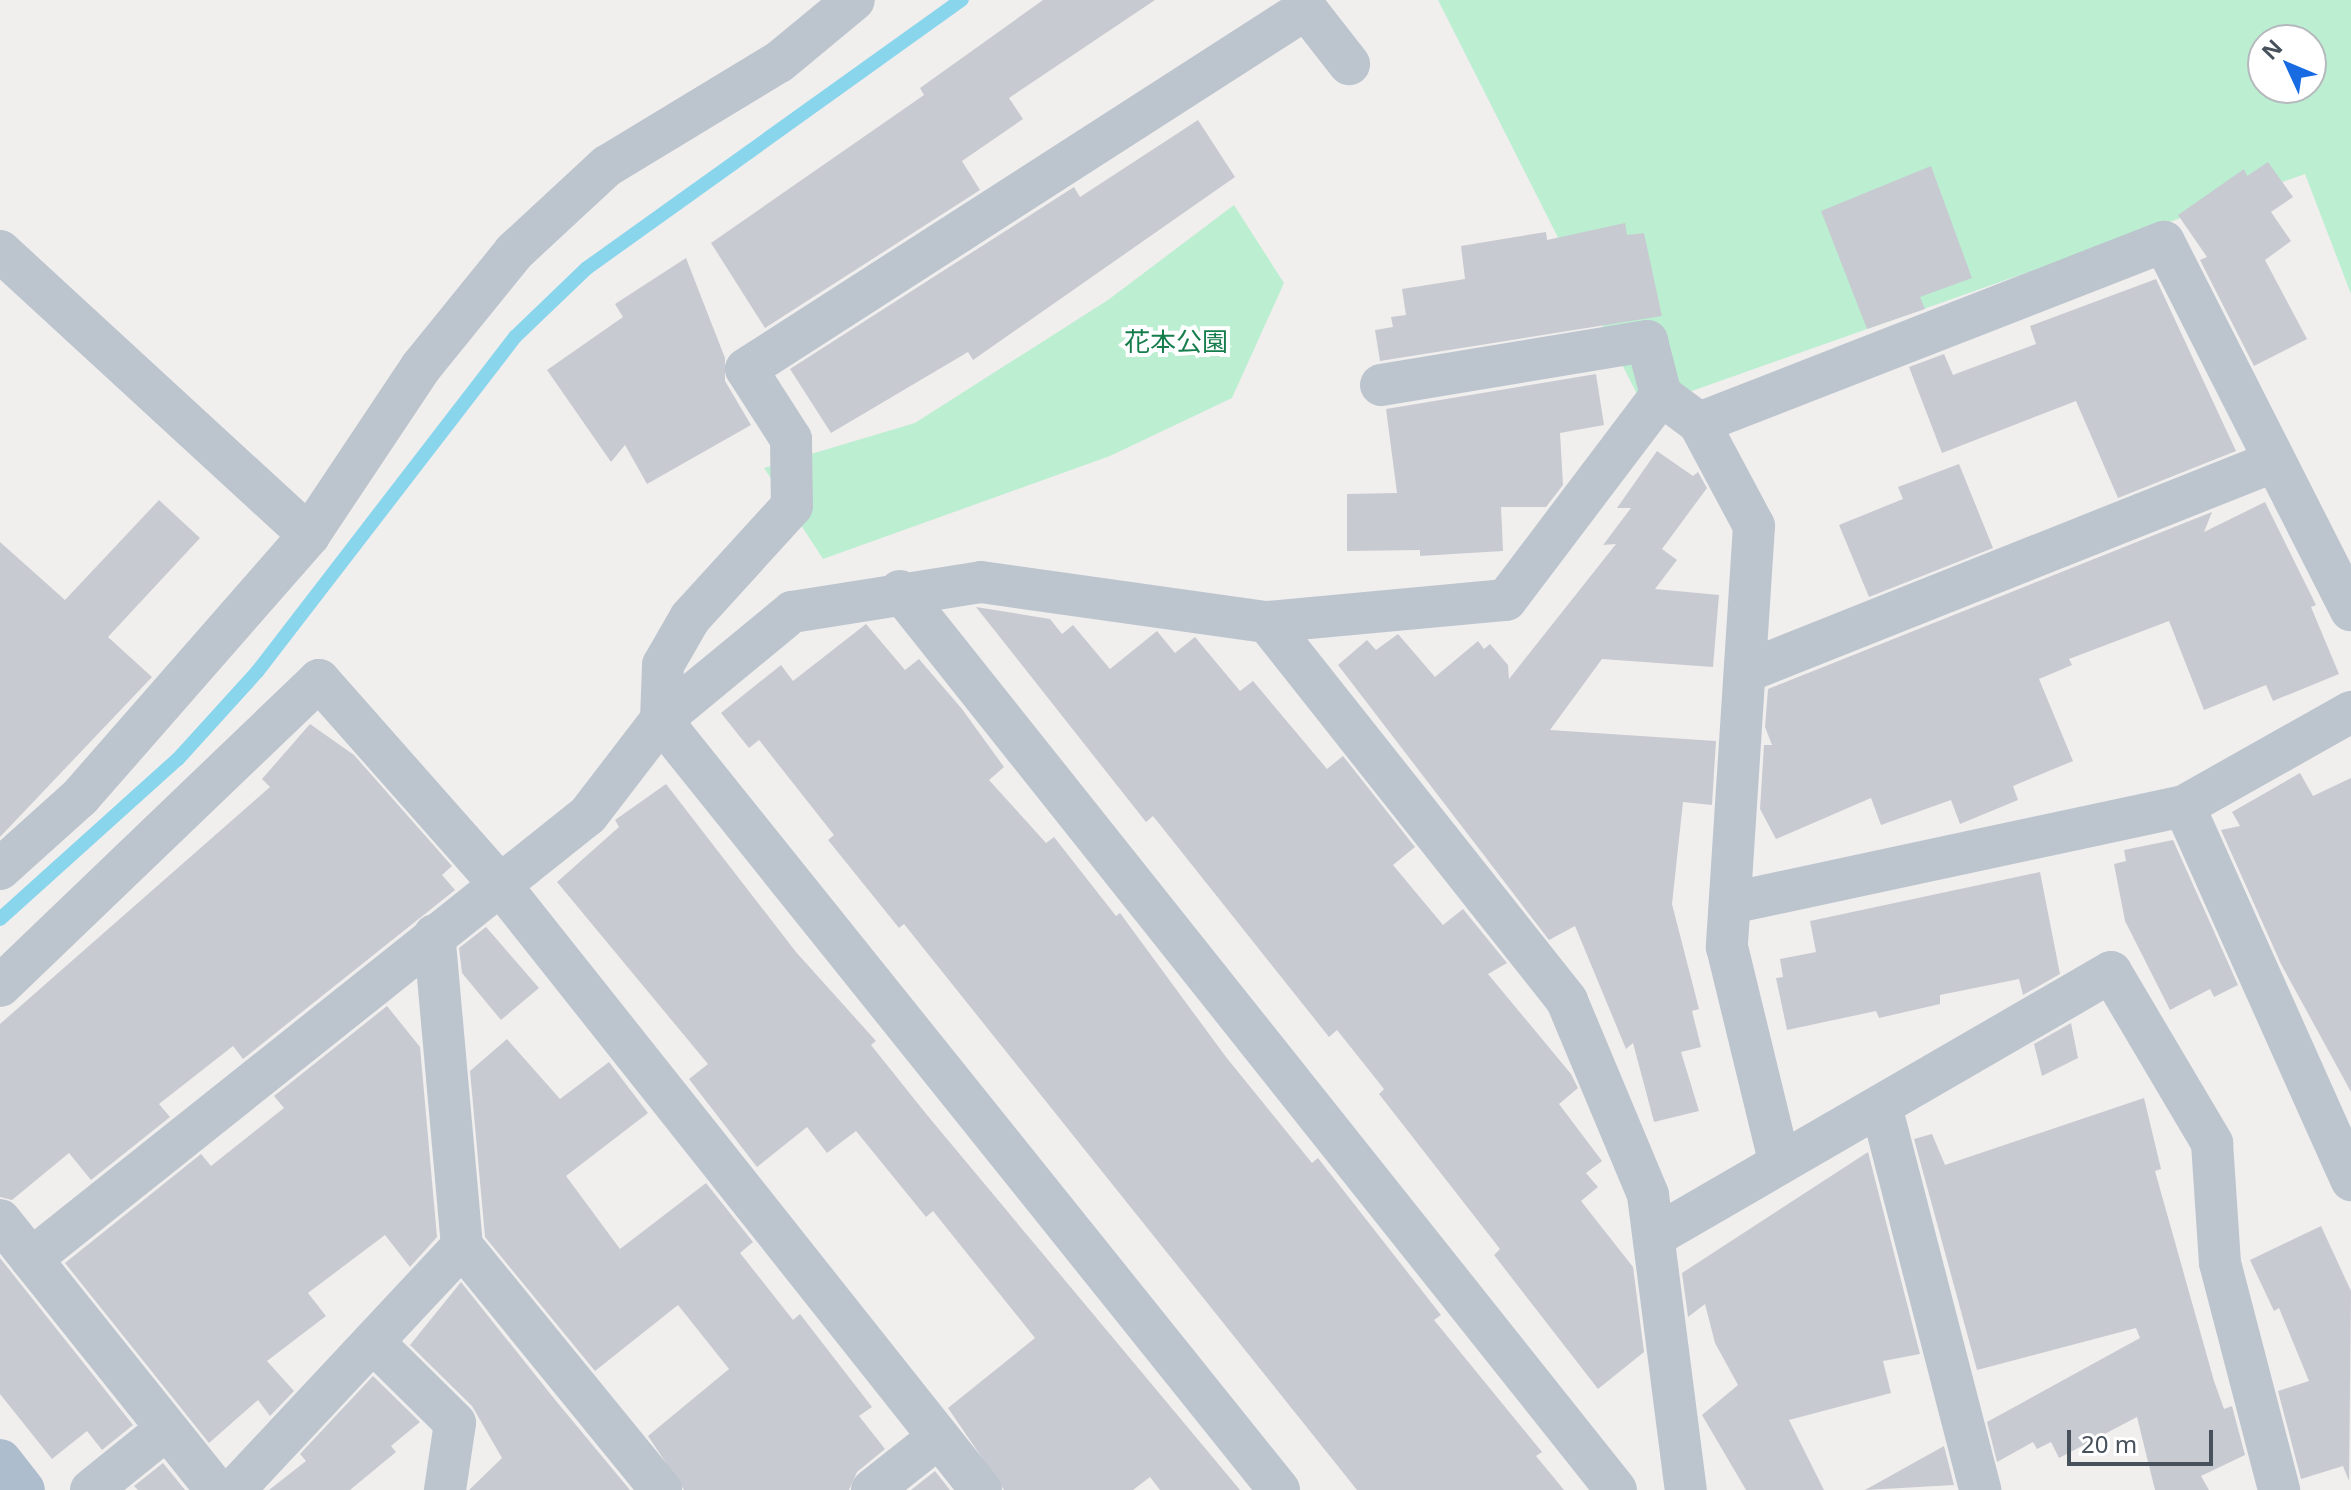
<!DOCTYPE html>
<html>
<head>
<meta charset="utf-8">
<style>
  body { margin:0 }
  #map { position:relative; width:2351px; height:1490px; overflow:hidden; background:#f1eeee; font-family:"Noto Sans","Noto Sans JP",sans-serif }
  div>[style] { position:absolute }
  .green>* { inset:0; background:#bcefd1 }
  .stream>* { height:14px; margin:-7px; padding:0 7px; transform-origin:7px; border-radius:7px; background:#89d5ec }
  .building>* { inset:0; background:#c8cad1 }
  .street>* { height:42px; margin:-21px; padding:0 21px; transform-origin:21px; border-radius:21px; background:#bcc5ce }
  .primary>* { height:44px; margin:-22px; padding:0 22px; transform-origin:22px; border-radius:22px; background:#aebdce }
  span { translate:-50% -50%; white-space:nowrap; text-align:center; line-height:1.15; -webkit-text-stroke:8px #fff; paint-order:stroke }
  .park-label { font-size:26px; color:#167e4d }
  .north { position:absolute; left:2247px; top:24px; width:80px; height:80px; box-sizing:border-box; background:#fff; border:2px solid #b5b9be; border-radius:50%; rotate:314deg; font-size:22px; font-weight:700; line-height:32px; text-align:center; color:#46515c }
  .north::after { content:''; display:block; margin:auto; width:28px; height:36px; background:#186be1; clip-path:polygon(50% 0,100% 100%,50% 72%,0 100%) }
  .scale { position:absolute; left:2067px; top:1430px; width:146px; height:36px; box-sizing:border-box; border:4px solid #46515c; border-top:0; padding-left:10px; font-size:24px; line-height:28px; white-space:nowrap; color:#46515c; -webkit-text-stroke:6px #fff; paint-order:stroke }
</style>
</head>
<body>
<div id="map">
  <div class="green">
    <div style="clip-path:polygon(evenodd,1438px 0,2351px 0,2351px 294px,2305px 174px,1644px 408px,1438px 0,2263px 40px,2311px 40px,2311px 88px,2263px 88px,2263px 40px)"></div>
    <div style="clip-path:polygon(1234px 205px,1284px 283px,1232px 398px,1110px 456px,823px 559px,764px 468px,915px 423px,1108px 300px)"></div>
  </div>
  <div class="stream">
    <div style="left:0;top:919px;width:239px;rotate:-42deg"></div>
    <div style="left:178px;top:759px;width:118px;rotate:-47.8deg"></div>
    <div style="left:257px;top:672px;width:424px;rotate:-52.4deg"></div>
    <div style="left:516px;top:336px;width:98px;rotate:-43.8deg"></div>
    <div style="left:587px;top:268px;width:461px;rotate:-35.6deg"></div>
  </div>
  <div class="building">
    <div style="clip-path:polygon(1043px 0,1155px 0,1009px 98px,1023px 119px,962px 161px,980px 190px,765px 328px,711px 243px,924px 95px,920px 88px)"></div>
    <div style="clip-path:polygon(1198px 120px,1235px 177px,973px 360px,968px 352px,831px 433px,790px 369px,1074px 187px,1080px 197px)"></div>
    <div style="clip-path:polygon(2268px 162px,2293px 197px,2271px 212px,2291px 241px,2265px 260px,2307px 339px,2254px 366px,2200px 260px,2207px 257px,2178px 215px,2244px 169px,2247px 176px)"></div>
    <div style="clip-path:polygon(1931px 166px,1972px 278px,1920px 297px,1925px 309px,1867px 329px,1821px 211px)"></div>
    <div style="clip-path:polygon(1625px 223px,1627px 235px,1644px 233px,1662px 316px,1380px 361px,1375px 330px,1393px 327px,1391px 317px,1406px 315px,1402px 289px,1465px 279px,1461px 246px,1546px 232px,1547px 240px)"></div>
    <div style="clip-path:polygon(686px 258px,725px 358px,725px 381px,751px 425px,647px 484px,625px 445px,611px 462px,547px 370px,623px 317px,615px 304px)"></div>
    <div style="clip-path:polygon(2156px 279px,2236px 451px,2118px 498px,2076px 401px,1942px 453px,1909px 367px,1944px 354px,1953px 375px,1958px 373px,2036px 344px,2030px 326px)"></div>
    <div style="clip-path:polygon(1596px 374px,1604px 425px,1560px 433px,1563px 485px,1546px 507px,1501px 507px,1503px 551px,1420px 556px,1420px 550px,1347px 551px,1347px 494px,1397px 493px,1386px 409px)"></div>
    <div style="clip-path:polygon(1657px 451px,1693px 476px,1698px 472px,1707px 488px,1662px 549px,1677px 560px,1655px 589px,1719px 595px,1713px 667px,1602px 659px,1550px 730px,1716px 741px,1712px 805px,1683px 802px,1672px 904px,1699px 1009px,1692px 1011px,1701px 1047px,1681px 1052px,1699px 1111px,1654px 1122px,1633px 1043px,1626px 1049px,1575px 926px,1549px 940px,1338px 665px,1367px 640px,1376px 650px,1398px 634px,1435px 677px,1478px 641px,1484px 649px,1490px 644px,1508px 665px,1509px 679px,1616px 544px,1603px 545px,1631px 508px,1617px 508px)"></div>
    <div style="clip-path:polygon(1959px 464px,1993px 548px,1869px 597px,1839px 525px,1903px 499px,1898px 487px)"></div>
    <div style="clip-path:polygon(159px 500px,200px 538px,108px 637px,152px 677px,0 837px,0 542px,65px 600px)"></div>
    <div style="clip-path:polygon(2265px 502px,2316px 605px,2311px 607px,2339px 674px,2273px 701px,2266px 685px,2204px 710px,2169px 621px,2069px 659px,2072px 665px,2039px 679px,2073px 761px,2013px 786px,2018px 800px,1960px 824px,1951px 800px,1881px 825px,1871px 798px,1776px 839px,1760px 809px,1764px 745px,1772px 745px,1765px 727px,1768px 689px,2212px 512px,2204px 532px)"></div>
    <div style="clip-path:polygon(976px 607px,1050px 619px,1062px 634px,1073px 625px,1110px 669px,1157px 631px,1175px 653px,1195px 637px,1240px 691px,1253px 681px,1327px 769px,1343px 756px,1415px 847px,1393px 865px,1443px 925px,1463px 909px,1507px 963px,1488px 974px,1571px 1074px,1578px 1088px,1559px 1104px,1602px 1161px,1586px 1173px,1598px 1187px,1581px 1201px,1633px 1267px,1644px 1352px,1598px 1389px,1494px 1255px,1500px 1249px,1379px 1094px,1384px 1089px,1337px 1030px,1329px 1037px,1153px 816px,1146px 822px)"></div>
    <div style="clip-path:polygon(866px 624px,905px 670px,919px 659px,962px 709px,1004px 767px,989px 780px,1046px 843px,1054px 837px,1116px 916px,1120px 913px,1226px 1057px,1312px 1163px,1318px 1158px,1441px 1315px,1434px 1320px,1542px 1452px,1536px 1456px,1564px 1490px,1357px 1490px,904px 924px,899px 928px,828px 840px,834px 835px,759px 740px,749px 748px,721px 713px,781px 665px,793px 681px)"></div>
    <div style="clip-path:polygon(310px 724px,354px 755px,452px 866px,442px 875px,455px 890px,243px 1059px,233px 1046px,159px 1104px,170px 1117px,91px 1180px,69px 1153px,12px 1200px,0 1197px,0 1024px,270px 787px,262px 779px)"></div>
    <div style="clip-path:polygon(2300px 773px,2313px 796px,2351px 778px,2351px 1092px,2281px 964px,2221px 830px,2240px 826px,2232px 812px)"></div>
    <div style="clip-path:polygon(666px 784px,796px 952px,876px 1041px,871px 1045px,927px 1115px,1240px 1490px,1160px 1490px,1150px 1477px,1133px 1490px,1004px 1490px,948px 1408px,1035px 1338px,933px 1211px,926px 1217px,856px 1131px,827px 1153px,807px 1127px,757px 1167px,689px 1079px,708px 1064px,557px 882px,619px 827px,615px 820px)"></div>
    <div style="clip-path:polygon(2173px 840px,2238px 985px,2214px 997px,2210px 989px,2170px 1010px,2125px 921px,2114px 864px,2126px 861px,2124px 850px)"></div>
    <div style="clip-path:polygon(2040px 872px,2060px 974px,2023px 995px,2019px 979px,1940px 995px,1940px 1004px,1879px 1018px,1876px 1011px,1787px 1030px,1776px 978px,1783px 977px,1780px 959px,1816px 952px,1810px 921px)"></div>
    <div style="clip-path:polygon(486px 927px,539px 988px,501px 1020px,462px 973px,459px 948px)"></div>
    <div style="clip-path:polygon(387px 1006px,420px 1047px,437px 1237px,410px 1267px,385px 1235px,308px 1293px,326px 1316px,267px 1361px,294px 1391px,270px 1416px,258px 1400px,209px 1443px,65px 1263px,201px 1154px,211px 1166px,284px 1108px,274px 1096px)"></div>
    <div style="clip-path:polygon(2071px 1023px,2078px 1058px,2042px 1076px,2034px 1044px)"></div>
    <div style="clip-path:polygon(507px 1039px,560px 1099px,609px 1062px,648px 1113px,566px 1176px,620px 1249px,706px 1183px,753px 1242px,740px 1253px,793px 1320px,800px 1314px,872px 1407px,859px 1416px,885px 1449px,857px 1472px,849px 1490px,684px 1490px,648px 1436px,729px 1369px,678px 1305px,595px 1371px,485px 1237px,470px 1071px)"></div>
    <div style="clip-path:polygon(2144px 1098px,2161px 1169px,2155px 1171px,2214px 1381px,2224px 1409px,2232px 1406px,2245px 1455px,2201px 1476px,2209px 1490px,2155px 1490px,2137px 1417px,2059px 1458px,2051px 1442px,2037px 1449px,2033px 1442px,1997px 1462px,1987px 1422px,2140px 1338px,2136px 1328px,1977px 1370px,1914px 1139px,1932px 1134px,1945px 1165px)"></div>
    <div style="clip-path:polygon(1868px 1152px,1920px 1354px,1883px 1361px,1891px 1393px,1789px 1420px,1824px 1490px,1746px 1490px,1702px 1415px,1738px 1385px,1715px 1343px,1705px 1304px,1688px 1317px,1682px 1273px)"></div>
    <div style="clip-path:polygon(2321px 1226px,2351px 1291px,2349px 1481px,2343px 1466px,2301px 1479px,2278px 1391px,2309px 1381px,2279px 1308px,2274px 1311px,2250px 1260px)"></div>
    <div style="clip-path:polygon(0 1258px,133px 1425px,102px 1450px,87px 1431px,52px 1459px,0 1394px)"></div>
    <div style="clip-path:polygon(461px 1282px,556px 1401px,630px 1490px,469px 1490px,502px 1458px,472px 1406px,410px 1345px)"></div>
    <div style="clip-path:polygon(373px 1376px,420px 1422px,391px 1446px,396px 1452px,350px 1490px,269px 1490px,306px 1461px,300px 1454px)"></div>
    <div style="clip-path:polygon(1944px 1446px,1954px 1485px,1865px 1490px)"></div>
    <div style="clip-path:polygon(163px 1463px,185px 1490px,138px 1490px,134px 1486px)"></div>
    <div style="clip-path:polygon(935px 1471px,950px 1490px,911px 1490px)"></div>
  </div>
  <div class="street">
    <div style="left:0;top:251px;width:420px;rotate:42.6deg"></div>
    <div style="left:1381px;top:385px;width:270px;rotate:-9.4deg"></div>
    <div style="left:1647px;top:341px;width:56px;rotate:75.5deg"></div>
    <div style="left:1661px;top:395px;width:47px;rotate:36.4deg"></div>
    <div style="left:1699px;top:423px;width:117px;rotate:61.9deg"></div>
    <div style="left:1754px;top:526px;width:422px;rotate:93.7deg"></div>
    <div style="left:1727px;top:947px;width:223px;rotate:76.3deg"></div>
    <div style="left:1699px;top:423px;width:499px;rotate:-21.3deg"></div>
    <div style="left:2164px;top:242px;width:413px;rotate:63.1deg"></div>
    <div style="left:900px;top:591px;width:1149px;rotate:51.46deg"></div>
    <div style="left:1267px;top:622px;width:483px;rotate:51.6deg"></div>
    <div style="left:1567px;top:1001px;width:210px;rotate:67.3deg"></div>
    <div style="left:1648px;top:1195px;width:297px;rotate:82.7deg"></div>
    <div style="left:1745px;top:672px;width:570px;rotate:-21.71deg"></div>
    <div style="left:2184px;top:806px;width:410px;rotate:65.9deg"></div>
    <div style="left:0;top:869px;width:108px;rotate:-42deg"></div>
    <div style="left:80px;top:797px;width:348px;rotate:-48.8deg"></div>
    <div style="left:309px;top:535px;width:202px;rotate:-56.3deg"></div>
    <div style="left:421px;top:367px;width:148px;rotate:-51deg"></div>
    <div style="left:514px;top:252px;width:127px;rotate:-42.8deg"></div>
    <div style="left:607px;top:166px;width:201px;rotate:-31.2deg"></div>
    <div style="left:779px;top:62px;width:97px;rotate:-39.6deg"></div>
    <div style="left:1731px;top:903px;width:463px;rotate:-12.1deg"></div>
    <div style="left:2184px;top:806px;width:192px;rotate:-29.4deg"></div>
    <div style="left:0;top:986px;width:442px;rotate:-43.8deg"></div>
    <div style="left:319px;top:680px;width:276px;rotate:48.5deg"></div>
    <div style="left:502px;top:887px;width:770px;rotate:51.54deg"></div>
    <div style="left:1881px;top:1106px;width:397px;rotate:75.5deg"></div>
    <div style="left:0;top:1220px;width:346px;rotate:51.3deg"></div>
    <div style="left:1655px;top:1236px;width:527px;rotate:-30.07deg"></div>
    <div style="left:2111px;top:972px;width:199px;rotate:59.4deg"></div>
    <div style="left:2212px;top:1143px;width:120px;rotate:86.2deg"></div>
    <div style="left:2220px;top:1263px;width:235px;rotate:75.4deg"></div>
    <div style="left:462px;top:1246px;width:315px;rotate:50.8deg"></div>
    <div style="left:31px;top:1259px;width:712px;rotate:-38.56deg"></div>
    <div style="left:588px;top:815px;width:120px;rotate:-52.5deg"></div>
    <div style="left:661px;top:720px;width:170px;rotate:-39.5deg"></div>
    <div style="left:792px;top:612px;width:191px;rotate:-9deg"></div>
    <div style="left:981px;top:582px;width:289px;rotate:8deg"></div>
    <div style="left:1267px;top:622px;width:240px;rotate:-5.3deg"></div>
    <div style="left:1506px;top:600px;width:257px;rotate:-52.9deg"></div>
    <div style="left:373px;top:1342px;width:115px;rotate:44.6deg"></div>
    <div style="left:455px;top:1423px;width:68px;rotate:98.5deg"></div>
    <div style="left:91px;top:1490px;width:97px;rotate:-38.8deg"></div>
    <div style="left:234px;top:1490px;width:334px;rotate:-46.9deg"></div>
    <div style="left:462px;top:1246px;width:312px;rotate:-95.1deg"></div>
    <div style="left:872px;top:1490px;width:85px;rotate:-38.3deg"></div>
    <div style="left:1279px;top:1490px;width:987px;rotate:-128.75deg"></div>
    <div style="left:661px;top:720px;width:55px;rotate:-87.9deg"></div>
    <div style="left:663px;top:665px;width:54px;rotate:-60.1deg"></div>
    <div style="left:690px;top:618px;width:151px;rotate:-47.7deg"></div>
    <div style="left:792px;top:506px;width:67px;rotate:-90.9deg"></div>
    <div style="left:791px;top:439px;width:83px;rotate:-122.7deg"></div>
    <div style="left:746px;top:369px;width:666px;rotate:-32.74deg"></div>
    <div style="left:1306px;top:9px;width:70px;rotate:52deg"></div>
  </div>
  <div class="primary">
    <div style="left:0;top:1461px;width:37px;rotate:52deg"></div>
  </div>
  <div class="park-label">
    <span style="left:1176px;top:342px">花本公園</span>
  </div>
  <div class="north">N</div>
  <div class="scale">20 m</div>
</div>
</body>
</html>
